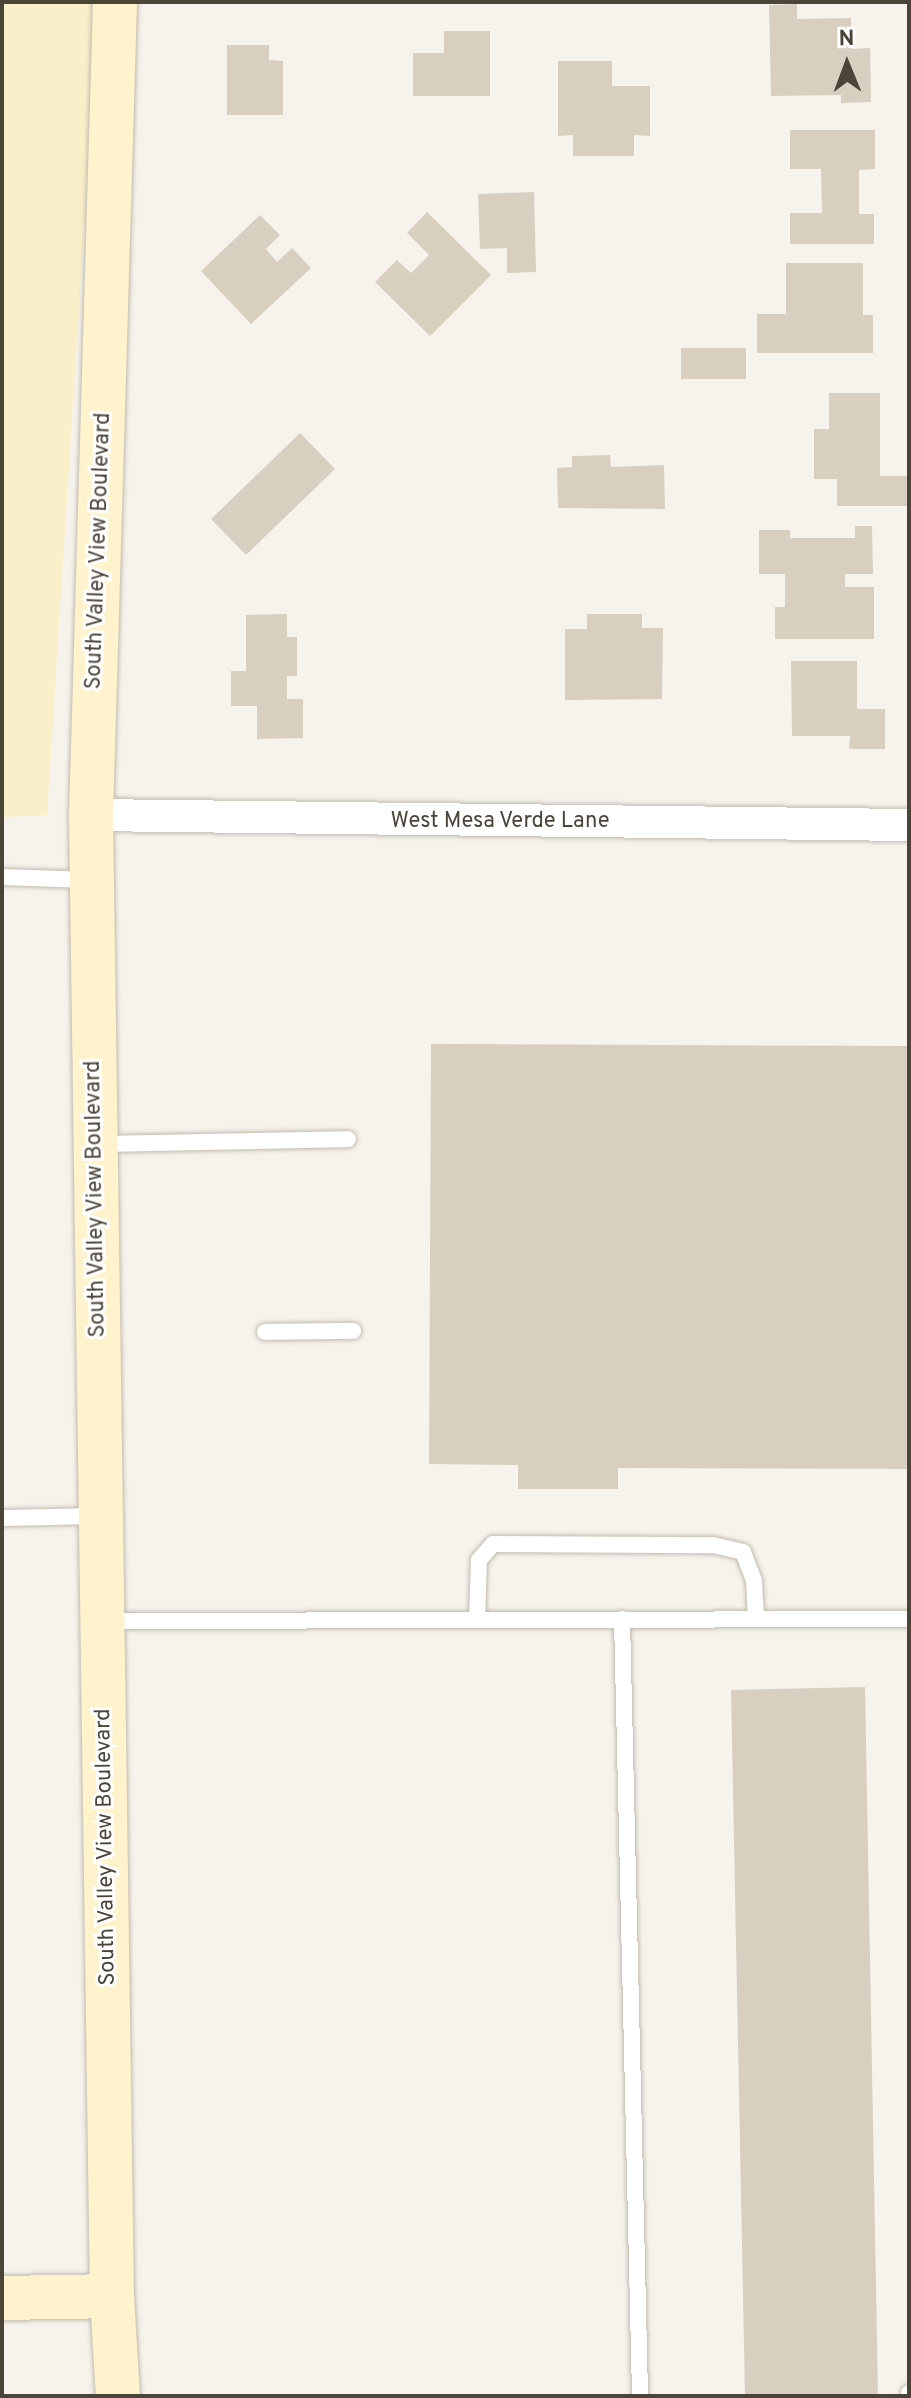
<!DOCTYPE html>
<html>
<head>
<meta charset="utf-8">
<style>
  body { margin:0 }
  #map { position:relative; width:911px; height:2398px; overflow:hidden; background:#f6f3ec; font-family:Overpass,sans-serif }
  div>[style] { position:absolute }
  .sand>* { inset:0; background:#f9efc9 }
  .building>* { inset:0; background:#d8cfc1 }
  .roads { filter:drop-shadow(0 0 2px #c2bbae) drop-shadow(0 0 2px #c2bbae) }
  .lane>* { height:16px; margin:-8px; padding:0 8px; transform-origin:8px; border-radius:8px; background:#fff }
  .street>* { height:32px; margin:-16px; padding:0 16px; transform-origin:16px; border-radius:16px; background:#fff }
  .secondary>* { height:44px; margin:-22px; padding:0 22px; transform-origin:22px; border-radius:22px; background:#fff3cd }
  span { translate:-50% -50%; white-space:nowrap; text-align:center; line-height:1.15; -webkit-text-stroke:6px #fff; paint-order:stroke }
  .street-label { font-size:22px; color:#4b4439 }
  .frame { position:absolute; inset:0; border:4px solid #4b4439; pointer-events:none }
  .north { position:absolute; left:807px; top:24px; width:80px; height:80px; -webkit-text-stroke:6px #fff; paint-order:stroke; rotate:359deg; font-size:22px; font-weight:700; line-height:32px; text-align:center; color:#4b4439 }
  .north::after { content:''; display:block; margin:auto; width:28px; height:36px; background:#4b4439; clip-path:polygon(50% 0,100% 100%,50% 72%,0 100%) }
</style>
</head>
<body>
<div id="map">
  <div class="sand">
    <div style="clip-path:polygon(2px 2px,92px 2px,94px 69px,47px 815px,2px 817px)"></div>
  </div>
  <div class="building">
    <div style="clip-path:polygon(797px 4px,797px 19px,851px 18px,852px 49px,870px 48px,871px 102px,841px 103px,841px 95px,771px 96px,769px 5px)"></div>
    <div style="clip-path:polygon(444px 31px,490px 31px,490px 96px,413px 96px,413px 53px,444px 53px)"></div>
    <div style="clip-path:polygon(227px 45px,269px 45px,269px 60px,283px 61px,283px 115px,227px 115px)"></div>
    <div style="clip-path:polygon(558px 61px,612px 61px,612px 86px,650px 86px,650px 136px,634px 135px,634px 156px,573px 156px,573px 135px,558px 136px)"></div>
    <div style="clip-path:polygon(790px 130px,875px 130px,875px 169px,859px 170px,859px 214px,874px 214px,874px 244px,790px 244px,790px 213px,822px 213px,821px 169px,790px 169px)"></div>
    <div style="clip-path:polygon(534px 192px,536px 272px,507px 273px,507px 248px,480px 249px,478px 194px)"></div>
    <div style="clip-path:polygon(427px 212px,491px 275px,430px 336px,375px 282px,397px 260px,411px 273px,429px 255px,407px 233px)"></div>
    <div style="clip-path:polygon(260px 215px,280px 235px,266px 249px,277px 262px,292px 248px,311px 268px,251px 324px,201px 271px)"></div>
    <div style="clip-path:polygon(786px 263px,863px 263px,863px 315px,873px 315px,873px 353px,757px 353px,757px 314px,786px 314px)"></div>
    <div style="clip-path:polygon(681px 348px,746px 348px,746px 379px,681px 379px)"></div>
    <div style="clip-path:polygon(829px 393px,880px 393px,880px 476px,909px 476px,909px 506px,837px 506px,837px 479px,814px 479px,814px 429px,829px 429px)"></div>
    <div style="clip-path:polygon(300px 433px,335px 469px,246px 555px,211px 519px)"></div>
    <div style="clip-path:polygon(610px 455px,611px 467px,664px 465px,665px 509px,558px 508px,557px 468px,572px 467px,572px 456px)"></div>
    <div style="clip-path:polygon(855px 526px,872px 526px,873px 574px,845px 574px,845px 587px,874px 587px,874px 639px,775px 639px,775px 607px,785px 607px,785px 574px,759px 574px,759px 530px,790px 530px,790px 538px,855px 538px)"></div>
    <div style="clip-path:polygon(287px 614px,287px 637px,297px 637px,297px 676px,287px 676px,287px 699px,303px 699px,303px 738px,257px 739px,257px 706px,231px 706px,231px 671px,246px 671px,246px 615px)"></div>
    <div style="clip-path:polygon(587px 614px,642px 614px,642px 628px,663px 628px,662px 699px,565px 700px,565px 629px,587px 629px)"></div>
    <div style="clip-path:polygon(791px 661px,857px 661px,857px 709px,885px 709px,885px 749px,849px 749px,850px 736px,792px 736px)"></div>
    <div style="clip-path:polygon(431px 1044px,909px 1046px,909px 1469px,618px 1468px,618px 1489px,518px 1489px,518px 1465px,429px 1464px)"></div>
    <div style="clip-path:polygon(865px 1687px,878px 2396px,745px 2396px,731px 1690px)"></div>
  </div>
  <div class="roads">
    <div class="lane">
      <div style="left:2px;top:877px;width:86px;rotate:2deg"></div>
      <div style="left:97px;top:1144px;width:251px;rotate:-1.1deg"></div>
      <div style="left:265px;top:1332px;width:88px;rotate:-0.7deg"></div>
      <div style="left:2px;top:1518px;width:98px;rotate:-1.2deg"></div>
      <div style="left:477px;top:1619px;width:59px;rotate:-88.1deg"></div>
      <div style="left:479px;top:1560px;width:21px;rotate:-49deg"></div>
      <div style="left:493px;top:1544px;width:220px;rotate:0.3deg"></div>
      <div style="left:713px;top:1545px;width:31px;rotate:13deg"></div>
      <div style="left:743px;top:1552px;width:30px;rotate:69deg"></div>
      <div style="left:754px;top:1580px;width:39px;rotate:87deg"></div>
      <div style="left:622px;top:1619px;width:777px;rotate:88.67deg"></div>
      <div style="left:103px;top:1621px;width:806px;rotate:-0.14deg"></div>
      <div style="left:909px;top:2396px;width:3px;rotate:-90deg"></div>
    </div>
    <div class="street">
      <div style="left:91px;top:815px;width:818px;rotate:0.7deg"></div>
    </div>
    <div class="secondary">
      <div style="left:115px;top:2px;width:813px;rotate:91.69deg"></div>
      <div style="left:91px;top:815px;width:1481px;rotate:89.19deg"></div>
      <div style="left:112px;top:2296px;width:100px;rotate:86.6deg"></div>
      <div style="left:2px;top:2298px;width:110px;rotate:-1deg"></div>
    </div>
  </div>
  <div class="street-label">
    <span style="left:99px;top:551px;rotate:-88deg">South Valley View Boulevard</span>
    <span style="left:500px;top:822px">West Mesa Verde Lane</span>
    <span style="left:96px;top:1199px;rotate:-91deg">South Valley View Boulevard</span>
    <span style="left:106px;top:1847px;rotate:-91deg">South Valley View Boulevard</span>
  </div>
  <div class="frame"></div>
  <div class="north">N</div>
</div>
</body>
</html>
